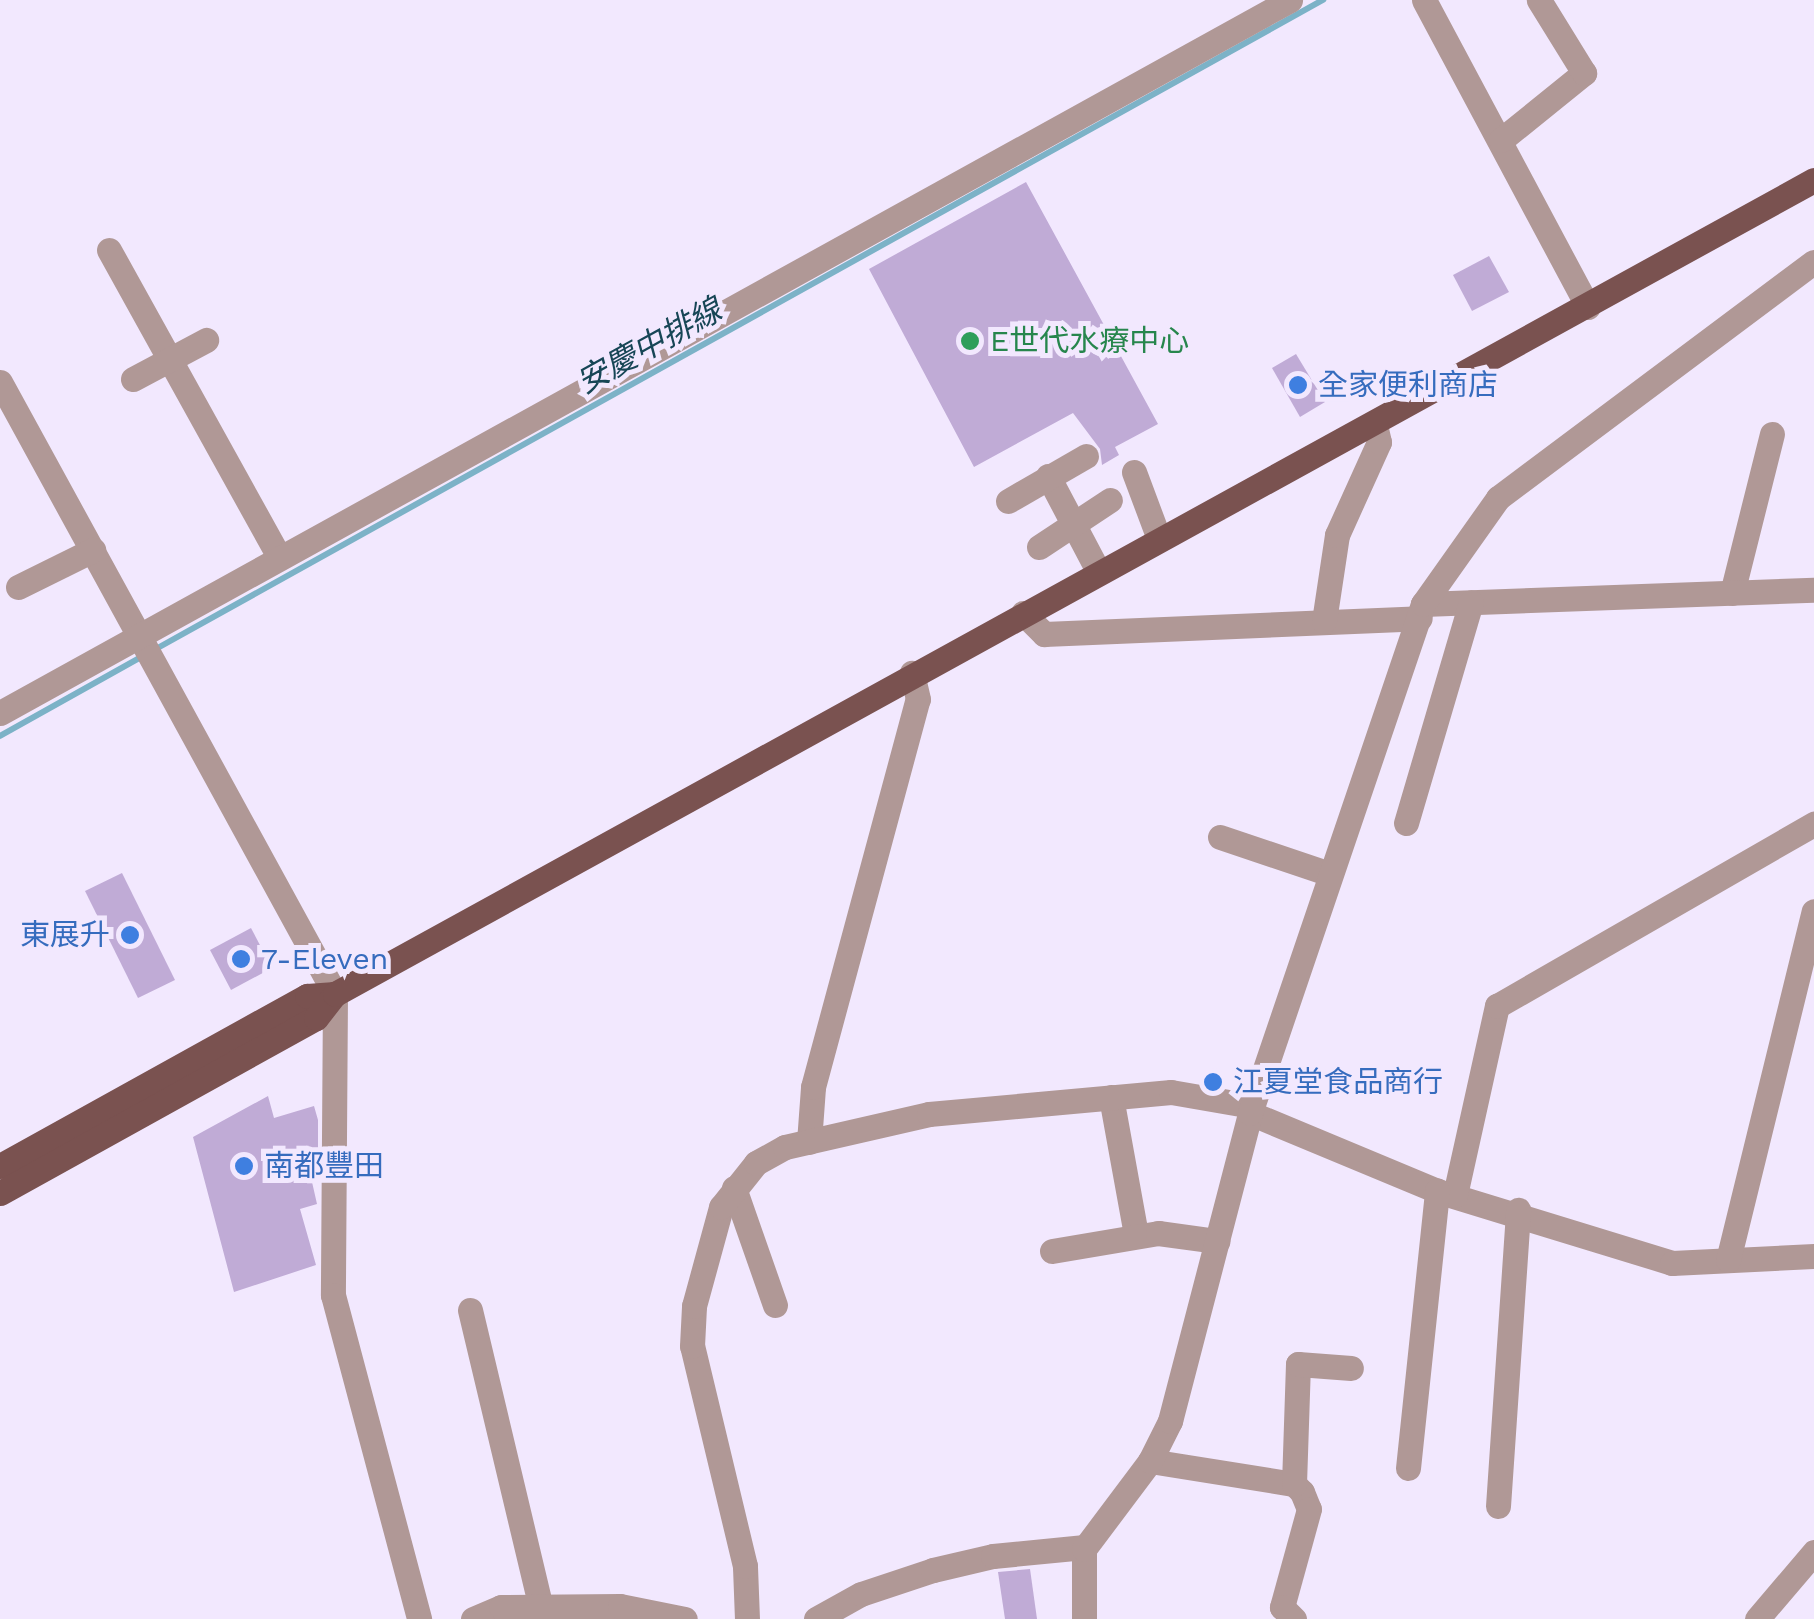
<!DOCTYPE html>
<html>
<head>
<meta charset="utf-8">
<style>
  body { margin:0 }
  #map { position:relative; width:1814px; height:1619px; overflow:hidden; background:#f2e8fe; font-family:"Work Sans","Noto Sans TC",sans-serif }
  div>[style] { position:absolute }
  .stream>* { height:6px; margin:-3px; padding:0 3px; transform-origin:3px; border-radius:3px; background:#7cb2c7 }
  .building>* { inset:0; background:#c0abd6 }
  .minor>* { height:25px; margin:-12.5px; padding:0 12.5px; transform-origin:12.5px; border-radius:12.5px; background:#b09896 }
  .major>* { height:25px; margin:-12.5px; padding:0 12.5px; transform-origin:12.5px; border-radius:12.5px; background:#7a5250 }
  .dots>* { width:28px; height:28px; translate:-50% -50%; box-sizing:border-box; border:5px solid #f2e8fe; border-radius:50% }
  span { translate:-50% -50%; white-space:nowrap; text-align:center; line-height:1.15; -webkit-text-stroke:10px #f2e8fe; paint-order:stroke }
  .leisure-label { font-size:30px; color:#27864d }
  .left { translate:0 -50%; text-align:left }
  .shop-label { font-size:30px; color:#366cbe }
  .right { translate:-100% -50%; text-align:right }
  .water-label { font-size:32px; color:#174656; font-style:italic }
</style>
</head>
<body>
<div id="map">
  <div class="stream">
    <div style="left:154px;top:650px;width:1338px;rotate:-29.08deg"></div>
    <div style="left:0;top:736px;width:164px;rotate:-29.2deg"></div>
  </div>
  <div class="building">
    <div style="clip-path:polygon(1026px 182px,1158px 424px,1115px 447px,1119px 455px,1102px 465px,1100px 449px,1073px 413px,974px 467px,869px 269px)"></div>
    <div style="clip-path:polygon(1489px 256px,1509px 292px,1472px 311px,1453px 275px)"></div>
    <div style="clip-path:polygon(1296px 354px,1325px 402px,1300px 417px,1272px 368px)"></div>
    <div style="clip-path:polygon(122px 873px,175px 980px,138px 998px,85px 891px)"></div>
    <div style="clip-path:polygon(251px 928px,272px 968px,231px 990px,210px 950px)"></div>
    <div style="clip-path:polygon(268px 1096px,274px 1118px,314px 1106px,318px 1120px,318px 1148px,305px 1151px,317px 1204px,300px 1209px,316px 1265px,234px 1292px,193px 1137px)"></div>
    <div style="clip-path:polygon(1030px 1569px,1037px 1619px,1005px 1619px,998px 1572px)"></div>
  </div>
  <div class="minor">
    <div style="left:1424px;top:0;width:348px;rotate:61.9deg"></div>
    <div style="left:1501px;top:140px;width:107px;rotate:-38.9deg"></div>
    <div style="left:1584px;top:73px;width:86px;rotate:-121.7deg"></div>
    <div style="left:109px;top:250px;width:351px;rotate:61deg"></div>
    <div style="left:133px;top:379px;width:83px;rotate:-28.1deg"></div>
    <div style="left:0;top:382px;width:698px;rotate:61.3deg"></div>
    <div style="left:335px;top:994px;width:301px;rotate:90.4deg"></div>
    <div style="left:333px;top:1295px;width:335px;rotate:75.1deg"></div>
    <div style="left:1134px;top:472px;width:72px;rotate:69.5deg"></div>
    <div style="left:1048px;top:476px;width:105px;rotate:62.2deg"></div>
    <div style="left:1008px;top:501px;width:90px;rotate:-30deg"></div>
    <div style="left:1039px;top:547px;width:85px;rotate:-33.5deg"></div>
    <div style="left:18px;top:587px;width:84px;rotate:-26.3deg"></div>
    <div style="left:1732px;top:593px;width:164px;rotate:-75.9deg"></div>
    <div style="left:1423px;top:604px;width:391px;rotate:-2.1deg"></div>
    <div style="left:1023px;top:613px;width:30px;rotate:45deg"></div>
    <div style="left:1044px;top:634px;width:376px;rotate:-2.4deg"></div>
    <div style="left:1324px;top:621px;width:87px;rotate:-81.4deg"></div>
    <div style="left:1337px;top:535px;width:102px;rotate:-65.7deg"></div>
    <div style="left:1379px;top:442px;width:18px;rotate:-103deg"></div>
    <div style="left:0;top:713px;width:1474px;rotate:-28.93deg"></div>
    <div style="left:1406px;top:823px;width:230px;rotate:-73.6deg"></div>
    <div style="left:1220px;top:837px;width:116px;rotate:18.6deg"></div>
    <div style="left:1111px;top:1097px;width:140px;rotate:79.7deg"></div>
    <div style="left:1250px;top:1113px;width:203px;rotate:22.6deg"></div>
    <div style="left:1437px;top:1191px;width:246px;rotate:17deg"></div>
    <div style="left:1672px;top:1263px;width:142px;rotate:-2.8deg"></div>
    <div style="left:809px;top:1142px;width:55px;rotate:-85.8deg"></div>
    <div style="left:813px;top:1087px;width:402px;rotate:-74.9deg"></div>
    <div style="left:918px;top:699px;width:27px;rotate:-103deg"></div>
    <div style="left:734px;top:1188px;width:124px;rotate:70.7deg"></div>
    <div style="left:1455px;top:1195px;width:194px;rotate:-77.5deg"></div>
    <div style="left:1497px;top:1006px;width:366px;rotate:-29.9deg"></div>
    <div style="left:1052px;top:1251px;width:108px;rotate:-9.6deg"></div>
    <div style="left:1158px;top:1233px;width:60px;rotate:7.7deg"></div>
    <div style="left:1728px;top:1260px;width:359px;rotate:-76.2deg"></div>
    <div style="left:470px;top:1310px;width:305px;rotate:76.6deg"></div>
    <div style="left:1150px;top:1461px;width:146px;rotate:9.1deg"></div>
    <div style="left:1294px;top:1484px;width:11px;rotate:45deg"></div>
    <div style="left:1302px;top:1492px;width:18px;rotate:68deg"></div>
    <div style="left:1309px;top:1509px;width:102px;rotate:105.4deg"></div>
    <div style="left:1282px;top:1607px;width:17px;rotate:45deg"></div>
    <div style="left:1408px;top:1468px;width:279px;rotate:-84deg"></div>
    <div style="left:1294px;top:1484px;width:120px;rotate:-88.1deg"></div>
    <div style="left:1298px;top:1364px;width:53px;rotate:4.3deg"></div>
    <div style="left:1498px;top:1506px;width:297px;rotate:-86.1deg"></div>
    <div style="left:473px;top:1619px;width:30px;rotate:-23deg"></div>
    <div style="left:501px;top:1607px;width:119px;rotate:-0.5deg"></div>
    <div style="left:620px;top:1606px;width:66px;rotate:11.3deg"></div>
    <div style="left:747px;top:1619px;width:53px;rotate:-92.2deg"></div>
    <div style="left:745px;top:1566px;width:226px;rotate:-103.5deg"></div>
    <div style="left:692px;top:1346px;width:40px;rotate:-87.1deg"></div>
    <div style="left:694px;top:1306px;width:103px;rotate:-74.7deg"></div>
    <div style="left:721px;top:1207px;width:56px;rotate:-51.5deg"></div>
    <div style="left:756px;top:1163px;width:33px;rotate:-29deg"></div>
    <div style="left:785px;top:1147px;width:148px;rotate:-12.9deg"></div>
    <div style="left:929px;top:1114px;width:243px;rotate:-5.2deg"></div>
    <div style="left:1171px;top:1092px;width:82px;rotate:9.8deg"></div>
    <div style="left:816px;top:1619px;width:51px;rotate:-29.1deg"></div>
    <div style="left:861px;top:1594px;width:76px;rotate:-18.4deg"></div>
    <div style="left:933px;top:1570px;width:62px;rotate:-13.1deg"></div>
    <div style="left:993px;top:1556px;width:92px;rotate:-5.6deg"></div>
    <div style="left:1084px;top:1619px;width:70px;rotate:-90deg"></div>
    <div style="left:1084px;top:1549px;width:110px;rotate:-53.1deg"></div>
    <div style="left:1150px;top:1461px;width:45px;rotate:-63.4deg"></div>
    <div style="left:1170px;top:1421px;width:318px;rotate:-75.4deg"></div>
    <div style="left:1250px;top:1113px;width:538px;rotate:-71.23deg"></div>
    <div style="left:1423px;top:604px;width:130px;rotate:-54.7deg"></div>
    <div style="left:1498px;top:498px;width:394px;rotate:-36.8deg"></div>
    <div style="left:1757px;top:1619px;width:88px;rotate:-49.6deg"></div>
  </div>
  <div class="major">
    <div style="left:0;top:1166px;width:351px;rotate:-29deg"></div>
    <div style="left:307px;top:996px;width:28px;rotate:-4deg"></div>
    <div style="left:0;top:1193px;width:361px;rotate:-29deg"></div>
    <div style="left:316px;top:1018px;width:31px;rotate:-52deg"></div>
    <div style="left:335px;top:994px;width:1688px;rotate:-28.83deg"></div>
  </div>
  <div class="dots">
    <div style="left:970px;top:341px;background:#2e9e5b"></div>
    <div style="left:1298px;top:385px;background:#3f7fe0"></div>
    <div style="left:130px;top:935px;background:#3f7fe0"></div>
    <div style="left:241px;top:959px;background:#3f7fe0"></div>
    <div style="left:1213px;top:1082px;background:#3f7fe0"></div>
    <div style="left:244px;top:1166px;background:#3f7fe0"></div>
  </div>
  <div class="leisure-label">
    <span class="left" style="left:990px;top:341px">E世代水療中心</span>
  </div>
  <div class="shop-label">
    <span class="left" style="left:1318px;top:385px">全家便利商店</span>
    <span class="right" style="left:110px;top:935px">東展升</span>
    <span class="left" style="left:261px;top:959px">7-Eleven</span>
    <span class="left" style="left:1233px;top:1082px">江夏堂食品商行</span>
    <span class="left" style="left:264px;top:1166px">南都豐田</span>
  </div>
  <div class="water-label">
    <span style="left:649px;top:346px;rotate:-29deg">安慶中排線</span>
  </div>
</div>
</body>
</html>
